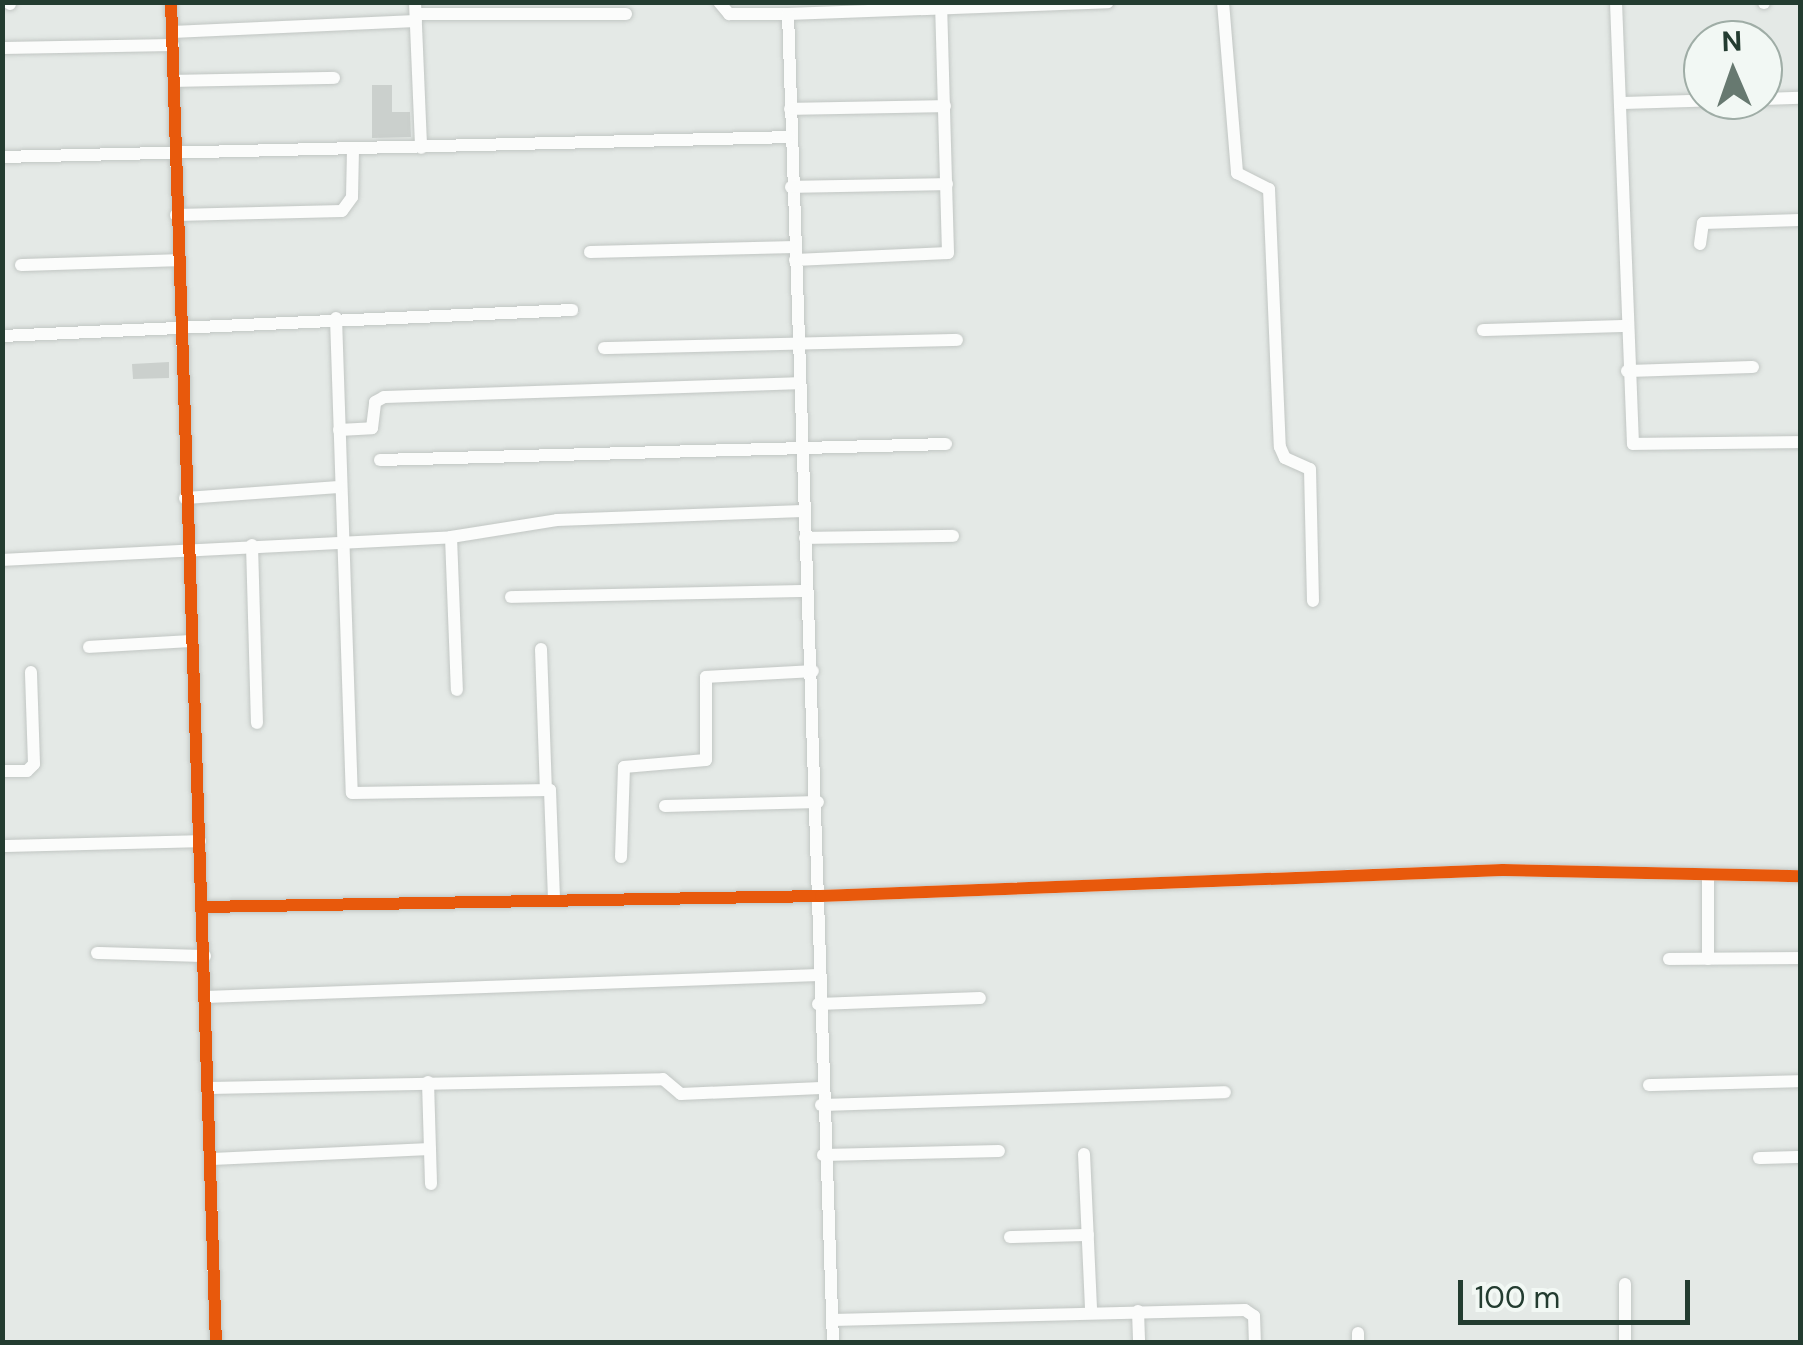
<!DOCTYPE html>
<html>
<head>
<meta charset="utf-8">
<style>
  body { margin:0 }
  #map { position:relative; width:1803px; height:1345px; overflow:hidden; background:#e4e9e6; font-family:"DM Sans",sans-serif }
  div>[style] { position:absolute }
  .building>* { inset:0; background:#cbd0cd }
  .roads { filter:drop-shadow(0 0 2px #c1c6c3) drop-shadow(0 0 2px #c1c6c3) }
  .minor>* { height:12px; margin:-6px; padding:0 6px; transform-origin:6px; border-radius:6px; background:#fbfcfb }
  .cycleway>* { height:12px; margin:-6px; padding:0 6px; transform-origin:6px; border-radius:6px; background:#e8590c }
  span { translate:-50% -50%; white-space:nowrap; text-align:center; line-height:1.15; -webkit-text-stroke:9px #f2f8f4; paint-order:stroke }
  .frame { position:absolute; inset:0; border:5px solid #233c30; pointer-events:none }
  .north { position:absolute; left:1683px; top:20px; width:100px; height:100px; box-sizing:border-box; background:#f2f8f4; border:2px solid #9fada6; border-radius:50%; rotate:358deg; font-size:28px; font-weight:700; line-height:40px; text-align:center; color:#233c30 }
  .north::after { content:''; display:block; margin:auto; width:35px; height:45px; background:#677970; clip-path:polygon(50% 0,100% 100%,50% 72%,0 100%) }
  .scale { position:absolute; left:1458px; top:1280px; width:232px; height:45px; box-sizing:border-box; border:5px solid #233c30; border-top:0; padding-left:12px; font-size:30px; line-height:35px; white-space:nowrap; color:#233c30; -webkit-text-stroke:8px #f2f8f4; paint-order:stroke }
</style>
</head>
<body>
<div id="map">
  <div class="building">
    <div style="clip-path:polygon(372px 85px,392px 85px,392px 112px,410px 112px,411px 137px,372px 138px)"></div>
    <div style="clip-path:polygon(169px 362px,169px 378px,133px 379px,132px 364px)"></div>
  </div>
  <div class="roads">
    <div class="minor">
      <div style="left:10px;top:2px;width:2px;rotate:90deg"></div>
      <div style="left:171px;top:2px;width:1341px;rotate:88.08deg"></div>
      <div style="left:415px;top:2px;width:146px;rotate:87.6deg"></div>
      <div style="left:719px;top:2px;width:16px;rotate:50deg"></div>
      <div style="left:729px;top:14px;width:59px"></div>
      <div style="left:788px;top:14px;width:320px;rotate:-2.1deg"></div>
      <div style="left:1223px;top:2px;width:172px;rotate:85.3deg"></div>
      <div style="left:1237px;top:173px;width:36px;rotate:27deg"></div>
      <div style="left:1269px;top:189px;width:258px;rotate:87.6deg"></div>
      <div style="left:1280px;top:447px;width:12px;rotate:66deg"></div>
      <div style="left:1285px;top:458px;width:27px;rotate:24deg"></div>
      <div style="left:1310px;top:469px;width:132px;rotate:88.7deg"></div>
      <div style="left:1616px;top:2px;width:442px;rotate:87.8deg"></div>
      <div style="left:1633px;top:444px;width:167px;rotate:-0.7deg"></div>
      <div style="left:1764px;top:2px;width:1px;rotate:90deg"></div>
      <div style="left:416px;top:14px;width:210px"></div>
      <div style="left:788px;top:14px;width:1329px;rotate:88.06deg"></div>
      <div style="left:172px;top:32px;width:244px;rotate:-2.6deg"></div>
      <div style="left:3px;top:48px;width:170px;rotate:-1deg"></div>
      <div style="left:175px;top:81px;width:159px;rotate:-1.1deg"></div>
      <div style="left:1763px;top:99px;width:37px;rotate:-2deg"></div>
      <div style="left:1621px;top:103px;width:104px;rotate:-1.7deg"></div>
      <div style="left:790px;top:109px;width:155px;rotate:-1.1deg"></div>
      <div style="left:2px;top:157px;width:788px;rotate:-1.45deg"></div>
      <div style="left:791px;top:187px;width:156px;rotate:-1.1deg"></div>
      <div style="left:176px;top:215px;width:166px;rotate:-1.4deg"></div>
      <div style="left:342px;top:211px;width:17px;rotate:-54deg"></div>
      <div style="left:352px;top:197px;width:47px;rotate:-88.8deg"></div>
      <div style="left:1700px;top:244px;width:21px;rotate:-82deg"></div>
      <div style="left:1703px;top:223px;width:97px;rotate:-1.8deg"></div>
      <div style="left:590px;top:252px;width:205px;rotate:-1.4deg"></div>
      <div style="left:795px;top:260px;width:153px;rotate:-2.6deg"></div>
      <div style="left:948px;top:253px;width:251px;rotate:-91.6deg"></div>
      <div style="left:21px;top:265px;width:156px;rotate:-1.8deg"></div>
      <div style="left:336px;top:318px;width:475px;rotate:88.1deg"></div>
      <div style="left:352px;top:793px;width:198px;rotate:-0.9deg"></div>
      <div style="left:550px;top:790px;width:110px;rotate:87.9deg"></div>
      <div style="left:1483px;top:330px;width:142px;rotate:-1.6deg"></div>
      <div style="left:2px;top:336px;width:571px;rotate:-2.61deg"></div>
      <div style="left:604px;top:348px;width:353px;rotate:-1.3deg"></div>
      <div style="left:1627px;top:371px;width:126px;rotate:-1.8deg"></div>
      <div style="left:339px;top:430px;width:33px;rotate:-3deg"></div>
      <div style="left:372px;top:428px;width:26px;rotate:-83deg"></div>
      <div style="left:375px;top:402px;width:10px;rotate:-29deg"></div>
      <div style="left:384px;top:397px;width:414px;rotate:-1.9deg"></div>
      <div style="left:380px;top:460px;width:566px;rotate:-1.62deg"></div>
      <div style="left:185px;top:498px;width:155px;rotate:-4.1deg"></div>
      <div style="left:451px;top:537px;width:153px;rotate:87.8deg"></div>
      <div style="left:805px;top:538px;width:148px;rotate:-0.8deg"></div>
      <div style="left:252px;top:545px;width:178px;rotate:88.4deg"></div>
      <div style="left:2px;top:560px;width:450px;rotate:-2.9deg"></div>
      <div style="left:451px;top:537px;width:107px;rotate:-9.1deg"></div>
      <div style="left:557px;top:520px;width:246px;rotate:-2.1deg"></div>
      <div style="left:511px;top:597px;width:296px;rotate:-1.2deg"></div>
      <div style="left:89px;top:647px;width:100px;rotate:-3.4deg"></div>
      <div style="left:541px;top:649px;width:140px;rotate:88deg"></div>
      <div style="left:2px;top:771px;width:25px"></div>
      <div style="left:27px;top:771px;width:10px;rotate:-45deg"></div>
      <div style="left:34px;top:764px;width:92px;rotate:-91.9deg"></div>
      <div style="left:665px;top:806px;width:153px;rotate:-1.5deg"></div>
      <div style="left:2px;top:846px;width:198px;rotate:-1.4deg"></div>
      <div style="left:621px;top:857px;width:90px;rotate:-88.1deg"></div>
      <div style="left:624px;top:767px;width:82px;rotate:-4.9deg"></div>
      <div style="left:706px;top:760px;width:83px;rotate:-90deg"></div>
      <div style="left:706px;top:677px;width:107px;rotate:-3.2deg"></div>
      <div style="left:1708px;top:878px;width:81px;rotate:90deg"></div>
      <div style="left:203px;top:907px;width:618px;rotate:-1.02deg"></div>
      <div style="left:821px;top:896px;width:682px;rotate:-2.18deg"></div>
      <div style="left:1503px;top:870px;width:297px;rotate:1.2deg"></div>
      <div style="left:97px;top:953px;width:108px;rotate:1.6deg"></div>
      <div style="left:1669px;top:959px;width:131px;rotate:-0.4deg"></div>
      <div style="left:205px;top:997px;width:614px;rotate:-2.05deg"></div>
      <div style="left:818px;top:1004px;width:162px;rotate:-2.1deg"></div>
      <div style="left:428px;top:1082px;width:102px;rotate:88.3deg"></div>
      <div style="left:1649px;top:1085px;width:151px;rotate:-1.5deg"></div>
      <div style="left:209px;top:1088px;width:454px;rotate:-1.1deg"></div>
      <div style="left:663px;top:1079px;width:23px;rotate:40deg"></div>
      <div style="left:681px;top:1094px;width:140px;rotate:-2.5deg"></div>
      <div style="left:821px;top:1105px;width:404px;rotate:-1.8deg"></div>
      <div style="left:1084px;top:1154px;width:157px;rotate:87.4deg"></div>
      <div style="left:823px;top:1155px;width:176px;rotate:-1.3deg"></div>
      <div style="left:1759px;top:1158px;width:41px;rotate:-1.4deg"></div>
      <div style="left:212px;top:1159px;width:218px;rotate:-2.6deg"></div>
      <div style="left:1010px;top:1237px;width:78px;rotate:-1.5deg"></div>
      <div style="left:1138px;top:1311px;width:31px;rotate:88deg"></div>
      <div style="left:832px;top:1320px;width:413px;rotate:-1.4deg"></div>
      <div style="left:1245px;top:1310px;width:11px;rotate:34deg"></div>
      <div style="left:1254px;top:1316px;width:26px;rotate:88deg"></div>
      <div style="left:1358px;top:1333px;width:9px;rotate:90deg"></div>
      <div style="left:1625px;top:1342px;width:58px;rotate:-90deg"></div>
    </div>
  </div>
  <div class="cycleway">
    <div style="left:171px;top:2px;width:1341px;rotate:88.08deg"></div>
    <div style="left:203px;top:907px;width:618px;rotate:-1.02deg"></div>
    <div style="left:821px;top:896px;width:682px;rotate:-2.18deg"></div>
    <div style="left:1503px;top:870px;width:297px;rotate:1.2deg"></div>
  </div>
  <div class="frame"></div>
  <div class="north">N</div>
  <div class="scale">100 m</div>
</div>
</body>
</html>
